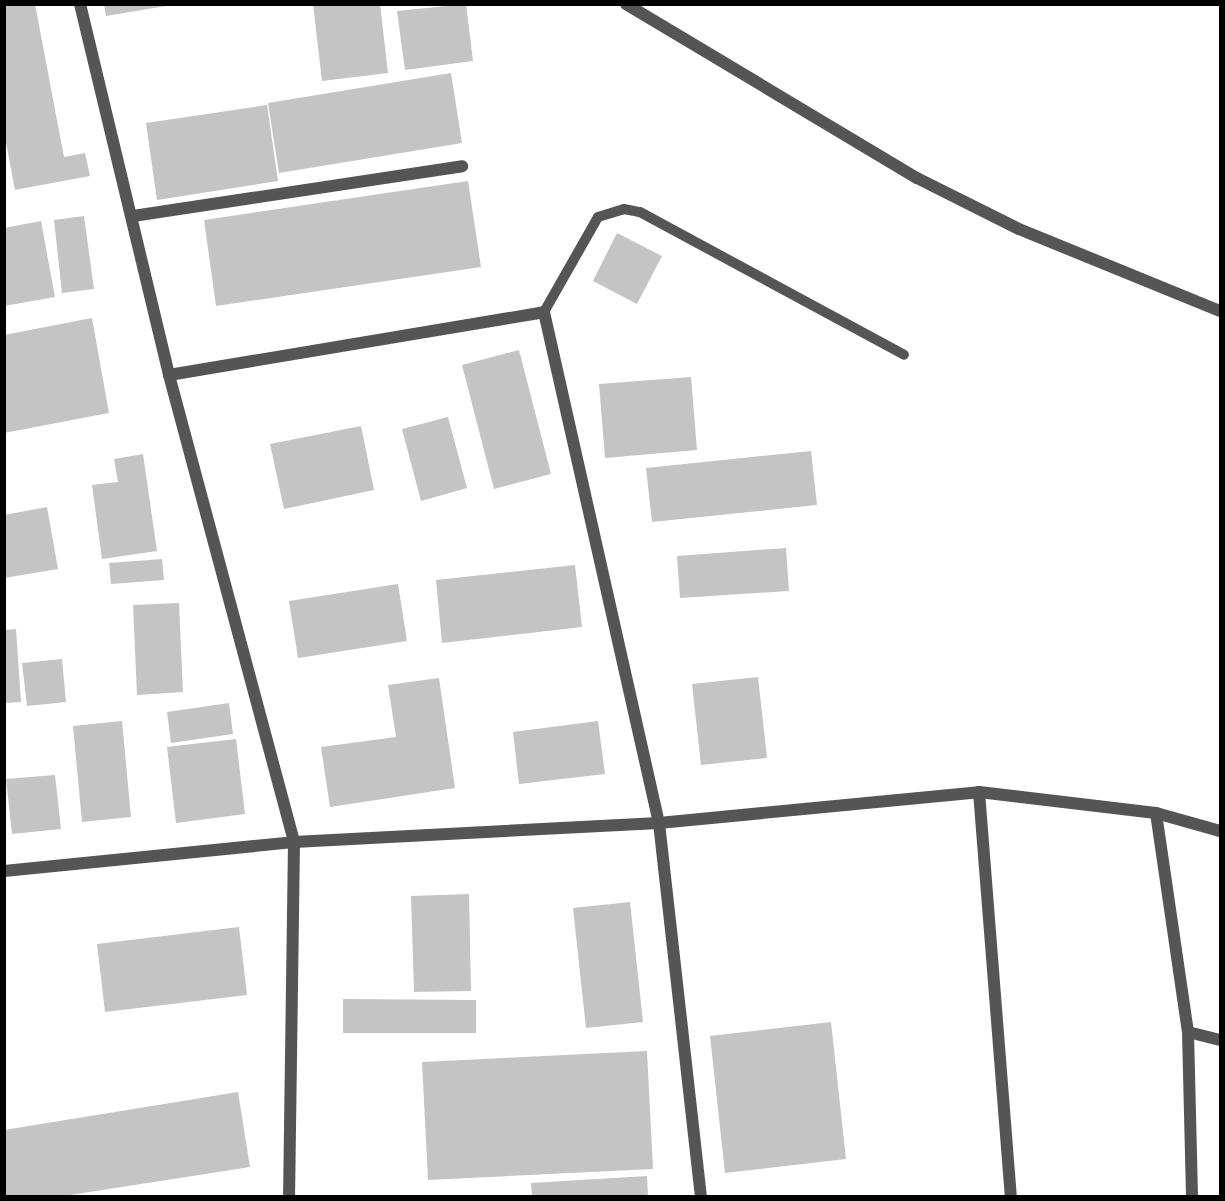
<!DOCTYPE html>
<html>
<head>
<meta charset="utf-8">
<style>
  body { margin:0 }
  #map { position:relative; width:1225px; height:1201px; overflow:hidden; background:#fff; font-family:"Roboto Condensed",sans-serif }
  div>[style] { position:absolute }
  .building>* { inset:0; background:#c4c4c4 }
  .service>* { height:10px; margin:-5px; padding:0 5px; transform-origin:5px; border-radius:5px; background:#555 }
  .minor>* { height:12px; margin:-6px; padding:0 6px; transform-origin:6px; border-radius:6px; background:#555 }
  .tertiary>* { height:12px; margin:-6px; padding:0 6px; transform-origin:6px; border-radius:6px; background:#555 }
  span { translate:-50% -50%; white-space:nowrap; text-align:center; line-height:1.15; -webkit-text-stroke:5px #fff; paint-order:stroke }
  .frame { position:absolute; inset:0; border:6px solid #000; pointer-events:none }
</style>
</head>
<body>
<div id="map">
  <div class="building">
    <div style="clip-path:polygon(4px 4px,35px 4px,64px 157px,85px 153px,90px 176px,15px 190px,4px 132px)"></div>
    <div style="clip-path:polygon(104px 4px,166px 4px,166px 6px,106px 16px)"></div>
    <div style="clip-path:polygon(313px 4px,380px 4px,388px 73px,322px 81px)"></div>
    <div style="clip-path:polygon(466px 4px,473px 61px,405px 70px,397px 11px)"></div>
    <div style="clip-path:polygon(451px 73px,462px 143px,279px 173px,268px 103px)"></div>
    <div style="clip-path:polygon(267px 105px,278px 181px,157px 200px,146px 123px)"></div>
    <div style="clip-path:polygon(468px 181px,481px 267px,216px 306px,204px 220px)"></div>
    <div style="clip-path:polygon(84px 216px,94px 289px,62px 293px,54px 220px)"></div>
    <div style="clip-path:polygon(41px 221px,55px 297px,4px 306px,4px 228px)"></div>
    <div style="clip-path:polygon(617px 233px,662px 256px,637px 304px,593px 281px)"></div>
    <div style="clip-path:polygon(92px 318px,109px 413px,4px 433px,4px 335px)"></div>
    <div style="clip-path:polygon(519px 350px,551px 474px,494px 489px,462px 365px)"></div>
    <div style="clip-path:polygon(691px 377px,697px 450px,605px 458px,599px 384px)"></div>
    <div style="clip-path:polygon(448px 417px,467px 488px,421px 501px,402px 429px)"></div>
    <div style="clip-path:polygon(361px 426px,374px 490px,284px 509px,270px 444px)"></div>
    <div style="clip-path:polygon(811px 451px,817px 505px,652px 522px,646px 468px)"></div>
    <div style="clip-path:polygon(143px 454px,157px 551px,102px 559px,92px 485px,118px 482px,114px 459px)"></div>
    <div style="clip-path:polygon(47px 507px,58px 569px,4px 578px,4px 515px)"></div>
    <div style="clip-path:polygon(786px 548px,789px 591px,680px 598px,677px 556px)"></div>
    <div style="clip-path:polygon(162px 559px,164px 580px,111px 584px,109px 563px)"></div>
    <div style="clip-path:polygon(575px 565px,582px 627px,442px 643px,436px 580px)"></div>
    <div style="clip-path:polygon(398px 584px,407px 641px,298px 658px,289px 601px)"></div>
    <div style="clip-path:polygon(179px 603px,183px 692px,137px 695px,133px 605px)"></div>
    <div style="clip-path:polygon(16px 629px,21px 702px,4px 703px,4px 630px)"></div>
    <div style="clip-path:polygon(62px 659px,66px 702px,27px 706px,22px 663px)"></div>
    <div style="clip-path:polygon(758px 677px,767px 758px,701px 765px,692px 684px)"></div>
    <div style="clip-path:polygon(439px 678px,455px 788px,330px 807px,321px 747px,396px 737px,388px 685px)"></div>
    <div style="clip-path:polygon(229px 703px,233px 734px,171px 743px,167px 712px)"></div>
    <div style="clip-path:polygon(122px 721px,131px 817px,82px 822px,73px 726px)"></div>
    <div style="clip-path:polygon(598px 721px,605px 774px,519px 784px,513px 732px)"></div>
    <div style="clip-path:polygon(236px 739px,245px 814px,176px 823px,167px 747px)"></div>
    <div style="clip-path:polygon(55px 775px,61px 829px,12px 834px,6px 779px)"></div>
    <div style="clip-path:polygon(469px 894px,471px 991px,414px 992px,411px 896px)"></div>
    <div style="clip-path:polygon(630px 902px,643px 1022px,586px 1028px,573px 908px)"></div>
    <div style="clip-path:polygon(239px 927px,247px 995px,105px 1012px,97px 944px)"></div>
    <div style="clip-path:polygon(343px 999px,476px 1000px,476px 1033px,343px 1033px)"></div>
    <div style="clip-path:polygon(831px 1022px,846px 1159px,725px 1173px,710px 1036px)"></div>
    <div style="clip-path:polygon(647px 1051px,653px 1169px,428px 1180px,422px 1062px)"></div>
    <div style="clip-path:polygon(238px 1092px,250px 1167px,64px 1196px,5px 1196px,4px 1130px)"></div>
    <div style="clip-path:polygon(647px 1176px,648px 1196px,532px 1196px,531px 1183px)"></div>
  </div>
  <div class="service">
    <div style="left:544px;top:312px;width:109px;rotate:-60.4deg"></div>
    <div style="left:598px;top:217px;width:27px;rotate:-17deg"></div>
    <div style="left:624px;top:209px;width:16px;rotate:11deg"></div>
    <div style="left:640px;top:212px;width:300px;rotate:28.4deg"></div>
  </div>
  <div class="minor">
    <div style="left:80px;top:4px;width:382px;rotate:76.5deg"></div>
    <div style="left:169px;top:375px;width:483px;rotate:75deg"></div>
    <div style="left:294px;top:842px;width:354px;rotate:90.8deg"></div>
    <div style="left:133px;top:216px;width:333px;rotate:-8.6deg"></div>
    <div style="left:169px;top:375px;width:380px;rotate:-9.5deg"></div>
    <div style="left:544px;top:312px;width:524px;rotate:77.32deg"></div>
    <div style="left:659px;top:823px;width:375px;rotate:83.6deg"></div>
    <div style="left:979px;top:792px;width:405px;rotate:85.5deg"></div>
    <div style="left:1156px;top:813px;width:221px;rotate:81.7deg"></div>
    <div style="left:1188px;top:1032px;width:164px;rotate:88.6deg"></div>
    <div style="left:4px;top:871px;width:291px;rotate:-5.7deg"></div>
    <div style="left:294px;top:842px;width:365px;rotate:-3deg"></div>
    <div style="left:659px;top:823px;width:321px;rotate:-5.5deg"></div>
    <div style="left:979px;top:792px;width:178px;rotate:6.8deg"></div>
    <div style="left:1156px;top:813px;width:66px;rotate:15.7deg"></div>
    <div style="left:1188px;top:1032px;width:33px;rotate:14deg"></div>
  </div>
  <div class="tertiary">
    <div style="left:626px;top:4px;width:339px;rotate:30.9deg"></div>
    <div style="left:917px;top:178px;width:114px;rotate:26.6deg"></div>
    <div style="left:1019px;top:229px;width:217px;rotate:22.2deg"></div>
  </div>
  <div class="frame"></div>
</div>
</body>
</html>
